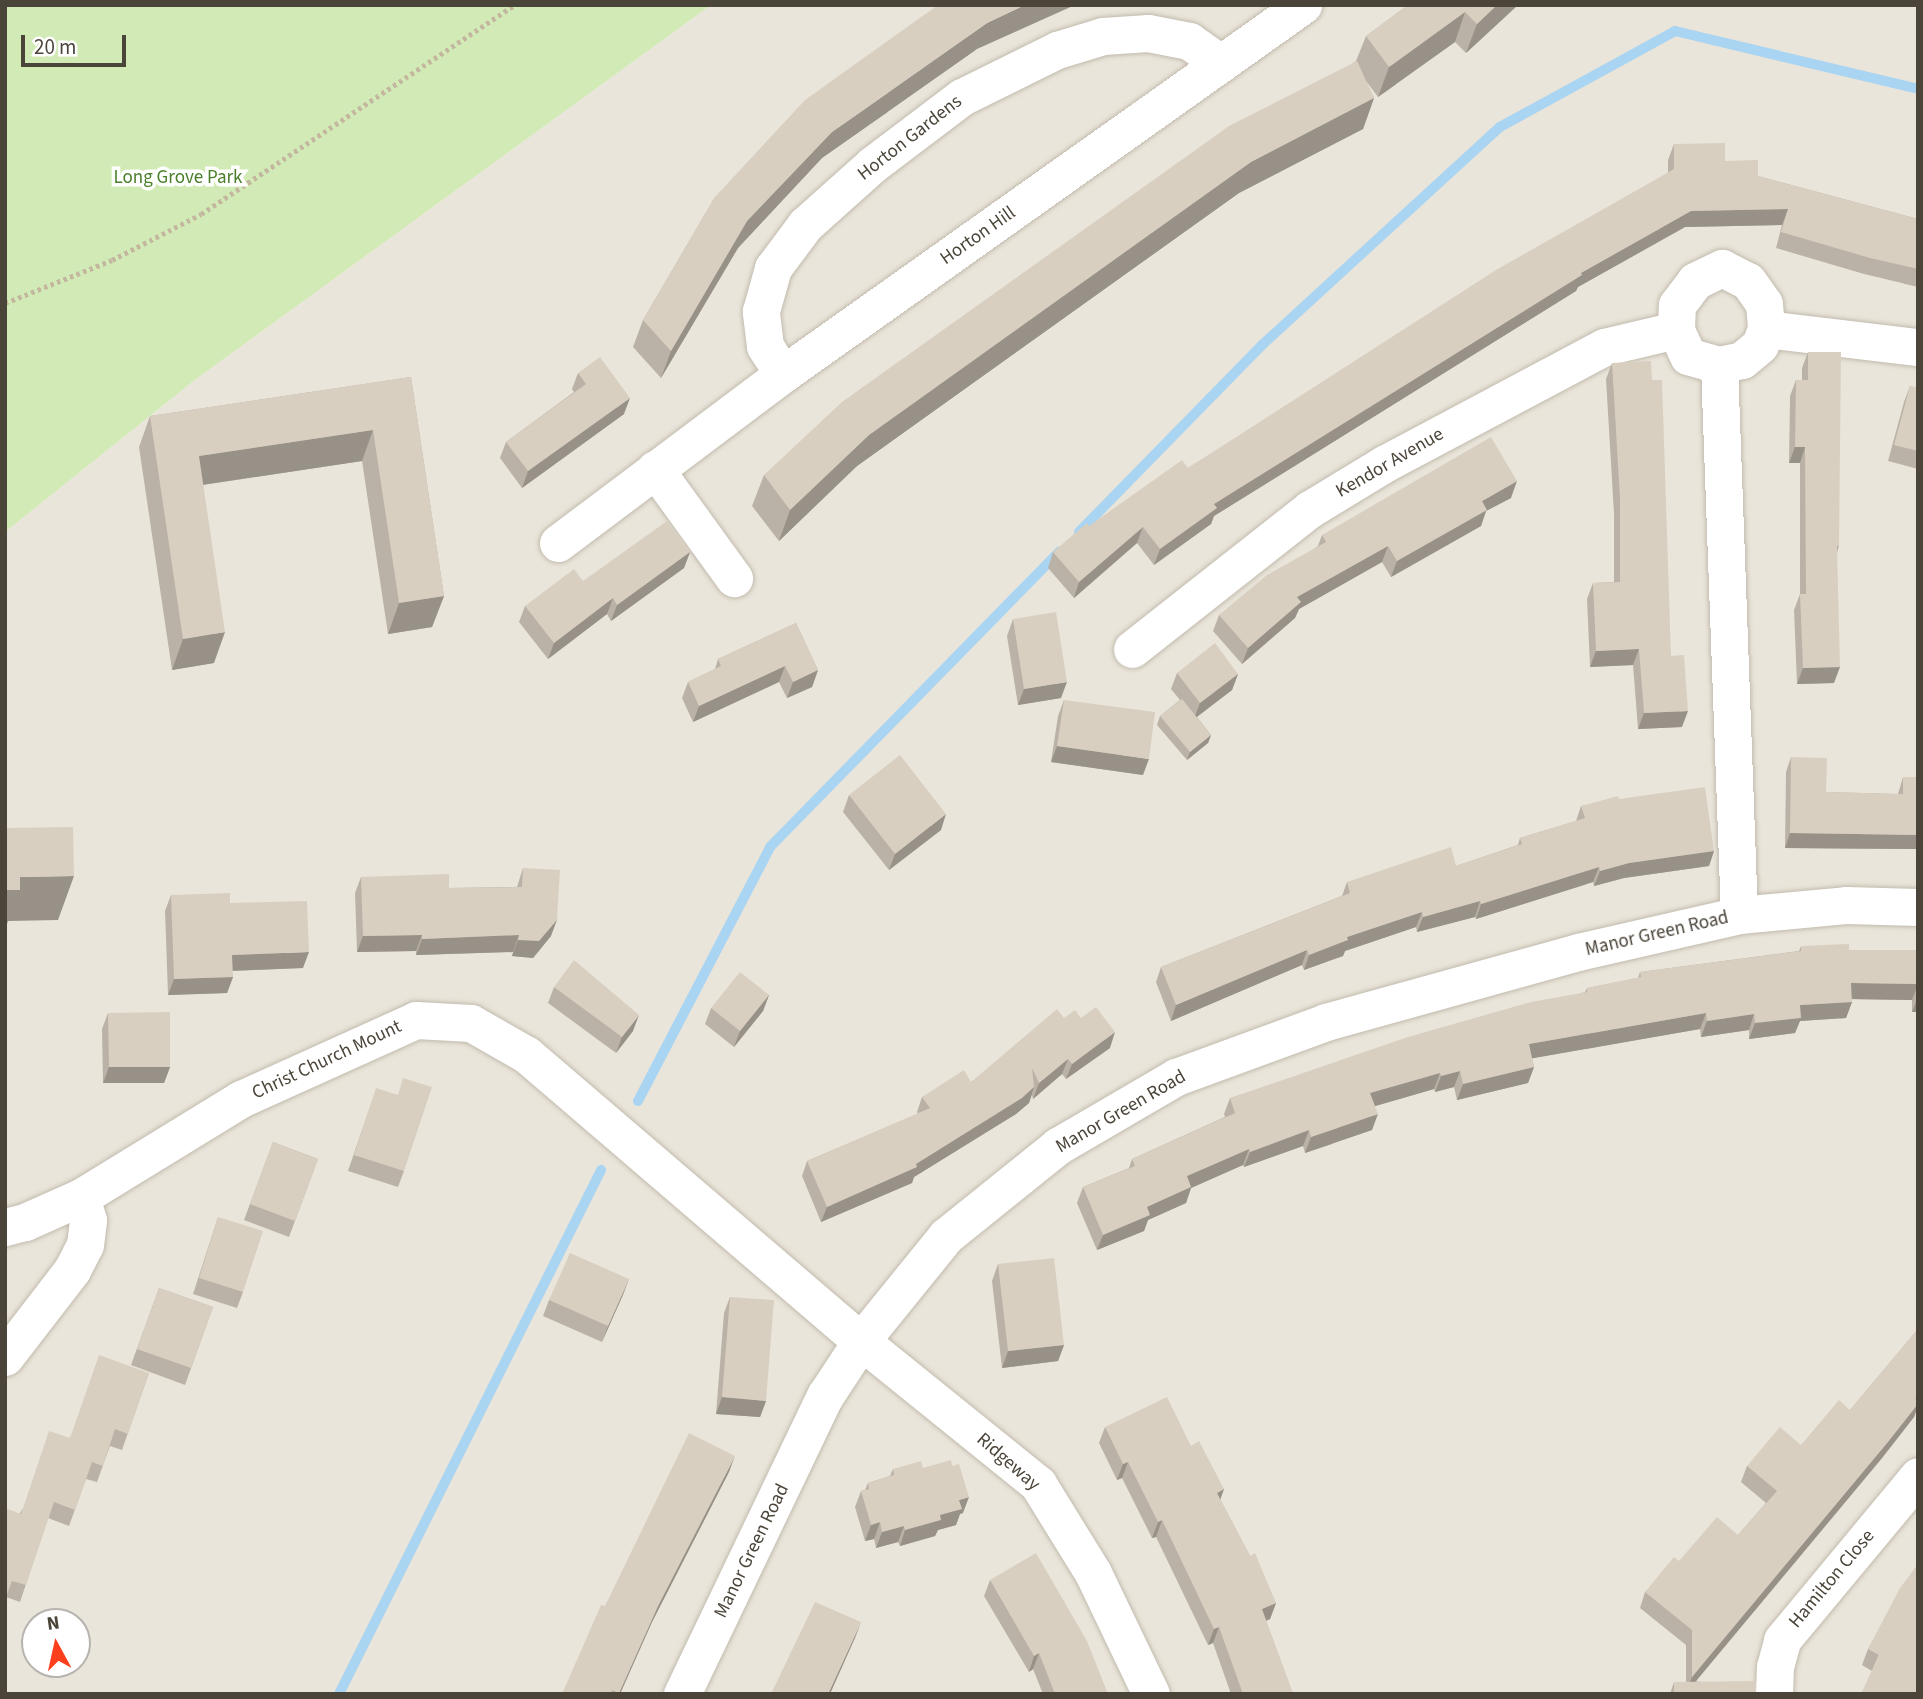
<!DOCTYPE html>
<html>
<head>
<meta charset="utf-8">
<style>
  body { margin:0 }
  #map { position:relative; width:1923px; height:1699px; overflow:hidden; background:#f6f3ec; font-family:"Source Sans 3",sans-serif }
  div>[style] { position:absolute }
  .residential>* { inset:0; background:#eae5da }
  .green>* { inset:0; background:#d2eab5 }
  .stream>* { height:10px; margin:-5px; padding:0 5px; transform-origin:5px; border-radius:5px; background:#a9d4f2 }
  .path>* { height:4.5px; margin-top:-2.25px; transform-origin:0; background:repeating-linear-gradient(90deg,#c4b79f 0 3.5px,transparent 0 7px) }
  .roads { filter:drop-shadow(0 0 2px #c2bbae) drop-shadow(0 0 2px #c2bbae) }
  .minor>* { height:37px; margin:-18.5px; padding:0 18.5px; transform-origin:18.5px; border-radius:18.5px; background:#fff }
  .wall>* { inset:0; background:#bab2a6 }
  .shaded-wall>* { inset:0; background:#979187 }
  .building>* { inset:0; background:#d8cfc1 }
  span { translate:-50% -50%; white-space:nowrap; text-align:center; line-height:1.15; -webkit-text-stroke:7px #fff; paint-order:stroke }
  .street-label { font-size:19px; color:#4b4439 }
  .park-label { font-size:19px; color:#4a7f2a }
  .frame { position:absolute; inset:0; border:7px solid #4b4439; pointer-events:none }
  .north { position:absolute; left:21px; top:1608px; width:70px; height:70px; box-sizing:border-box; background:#fff; border:2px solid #b7b4b0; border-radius:50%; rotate:352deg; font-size:19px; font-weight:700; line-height:28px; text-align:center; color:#4b4439 }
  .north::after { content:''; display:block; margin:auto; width:24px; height:32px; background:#fc3f1d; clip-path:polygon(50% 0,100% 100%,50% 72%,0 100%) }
  .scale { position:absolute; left:21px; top:35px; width:105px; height:32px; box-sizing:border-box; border:4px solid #4b4439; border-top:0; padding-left:9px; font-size:21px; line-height:24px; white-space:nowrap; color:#4b4439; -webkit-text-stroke:5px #fff; paint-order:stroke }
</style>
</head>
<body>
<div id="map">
  <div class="residential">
    <div style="clip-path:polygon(evenodd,711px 5px,1918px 5px,1918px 1694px,5px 1694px,5px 532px,196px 379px,711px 5px,35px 1622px,77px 1622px,77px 1664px,35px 1664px,35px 1622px)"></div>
  </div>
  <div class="green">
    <div style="clip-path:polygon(5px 5px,711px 5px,196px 379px,5px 532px)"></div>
  </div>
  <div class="stream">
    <div style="left:1079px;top:532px;width:262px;rotate:-45.6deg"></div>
    <div style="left:1262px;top:345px;width:323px;rotate:-42.5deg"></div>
    <div style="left:1500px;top:127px;width:200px;rotate:-28.7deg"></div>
    <div style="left:1675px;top:31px;width:250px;rotate:13.4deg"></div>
    <div style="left:638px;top:1101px;width:286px;rotate:-62.5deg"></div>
    <div style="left:770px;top:847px;width:414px;rotate:-45.6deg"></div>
    <div style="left:339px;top:1694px;width:586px;rotate:-63.43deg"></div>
  </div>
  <div class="path">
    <div style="left:5px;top:303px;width:115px;rotate:-21.9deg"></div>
    <div style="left:112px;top:260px;width:100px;rotate:-27.3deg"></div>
    <div style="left:201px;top:214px;width:376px;rotate:-33.7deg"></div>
  </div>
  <div class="roads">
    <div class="minor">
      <div style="left:1722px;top:268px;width:29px;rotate:27deg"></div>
      <div style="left:1748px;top:281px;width:28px;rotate:55deg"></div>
      <div style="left:1764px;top:304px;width:25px;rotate:85deg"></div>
      <div style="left:1766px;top:329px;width:17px;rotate:111deg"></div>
      <div style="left:1760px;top:345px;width:23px;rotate:140deg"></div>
      <div style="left:1742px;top:360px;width:24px;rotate:168deg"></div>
      <div style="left:1719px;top:365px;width:32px;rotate:-164deg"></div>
      <div style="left:1688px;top:356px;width:29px;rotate:-115deg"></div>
      <div style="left:1676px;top:330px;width:25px;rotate:-88deg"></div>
      <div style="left:1677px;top:305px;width:30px;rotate:-53deg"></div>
      <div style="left:1695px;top:281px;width:30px;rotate:-26deg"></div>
      <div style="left:1766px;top:329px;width:153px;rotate:6.8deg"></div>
      <div style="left:1719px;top:365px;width:550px;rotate:87.92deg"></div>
      <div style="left:783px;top:374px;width:33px;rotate:-123deg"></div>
      <div style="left:765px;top:346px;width:35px;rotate:-97deg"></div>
      <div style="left:761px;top:311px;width:45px;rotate:-74.4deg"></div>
      <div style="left:773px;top:268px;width:54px;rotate:-53.3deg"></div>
      <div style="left:805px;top:225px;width:90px;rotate:-41.8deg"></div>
      <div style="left:872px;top:165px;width:113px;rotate:-37.1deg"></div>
      <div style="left:962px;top:97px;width:106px;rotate:-26.3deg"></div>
      <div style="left:1057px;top:50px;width:48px;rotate:-16.9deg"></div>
      <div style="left:1103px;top:36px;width:45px;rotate:-3.8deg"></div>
      <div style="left:1148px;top:33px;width:42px;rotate:11deg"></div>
      <div style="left:1189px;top:41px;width:39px;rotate:35deg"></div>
      <div style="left:655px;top:469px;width:135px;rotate:54.1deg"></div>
      <div style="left:558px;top:543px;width:281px;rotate:-36.9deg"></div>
      <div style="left:783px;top:374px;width:638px;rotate:-35.36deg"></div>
      <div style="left:1132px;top:649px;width:226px;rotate:-38.2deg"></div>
      <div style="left:1310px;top:509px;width:87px;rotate:-31.3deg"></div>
      <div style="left:1384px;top:464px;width:249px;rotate:-28deg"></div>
      <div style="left:1604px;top:347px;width:74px;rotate:-13.3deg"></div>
      <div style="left:5px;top:1227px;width:21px;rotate:-14deg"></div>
      <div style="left:25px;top:1222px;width:61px;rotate:-24.1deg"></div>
      <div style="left:81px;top:1197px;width:188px;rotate:-31.5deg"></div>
      <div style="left:241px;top:1099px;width:192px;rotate:-24.3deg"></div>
      <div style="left:416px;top:1020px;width:55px;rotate:3.1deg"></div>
      <div style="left:471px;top:1023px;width:64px;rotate:29.7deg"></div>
      <div style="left:527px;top:1055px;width:440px;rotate:40.6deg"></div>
      <div style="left:861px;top:1341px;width:228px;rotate:38.9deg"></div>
      <div style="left:1038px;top:1484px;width:105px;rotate:58.3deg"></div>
      <div style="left:1093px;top:1573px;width:134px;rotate:64.4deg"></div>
      <div style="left:5px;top:1357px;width:110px;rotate:-52.4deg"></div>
      <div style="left:72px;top:1270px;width:28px;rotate:-63deg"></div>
      <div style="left:85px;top:1245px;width:25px;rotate:-83deg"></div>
      <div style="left:88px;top:1220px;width:24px;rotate:-107deg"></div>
      <div style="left:682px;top:1694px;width:331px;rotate:-64.4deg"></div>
      <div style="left:825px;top:1396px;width:66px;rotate:-56.8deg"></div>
      <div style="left:861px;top:1341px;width:135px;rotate:-51deg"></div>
      <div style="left:946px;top:1236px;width:144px;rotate:-38.8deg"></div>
      <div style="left:1058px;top:1146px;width:137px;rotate:-30.3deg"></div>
      <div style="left:1176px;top:1077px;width:160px;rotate:-20.1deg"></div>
      <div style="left:1326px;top:1022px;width:262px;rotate:-15.5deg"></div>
      <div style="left:1578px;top:952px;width:165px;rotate:-12.9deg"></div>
      <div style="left:1739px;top:915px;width:107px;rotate:-5.3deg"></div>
      <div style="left:1846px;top:905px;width:72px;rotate:1.6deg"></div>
      <div style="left:1774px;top:1694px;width:27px;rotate:-88deg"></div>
      <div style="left:1775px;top:1667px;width:28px;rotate:-75deg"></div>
      <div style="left:1782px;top:1640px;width:213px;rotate:-50.3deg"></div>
    </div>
  </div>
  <div class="wall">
    <div style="clip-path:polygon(1408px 5px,1518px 5px,1466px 53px,1455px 42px,1378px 97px,1366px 81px,1374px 98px,1363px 129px,1239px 193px,857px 466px,779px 541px,752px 506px,764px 475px,1356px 61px,1366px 36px)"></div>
    <div style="clip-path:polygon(977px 49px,822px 158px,738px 248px,661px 378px,633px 347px,643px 320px,715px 197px)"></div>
    <div style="clip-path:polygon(1674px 144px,1725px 161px,1758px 176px,1918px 219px,1918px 287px,1864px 274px,1776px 248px,1782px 225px,1685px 227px,1578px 287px,1576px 291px,1214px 516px,1211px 524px,1154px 565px,1137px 543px,1074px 598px,1048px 568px,1053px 552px,1089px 526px,1188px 468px,1668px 173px,1668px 160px)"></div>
    <div style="clip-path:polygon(1808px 352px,1839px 546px,1837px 553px,1834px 683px,1797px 684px,1794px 610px,1800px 594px,1800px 463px,1789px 463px,1790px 396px,1796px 380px,1802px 380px,1802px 368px)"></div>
    <div style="clip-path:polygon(1612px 363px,1671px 656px,1682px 727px,1638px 729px,1633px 665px,1590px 667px,1587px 599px,1593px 583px,1614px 582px,1614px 514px,1606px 379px)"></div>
    <div style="clip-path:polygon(578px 373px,624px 414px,522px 488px,500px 458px,506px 442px,574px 392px,572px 389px)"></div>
    <div style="clip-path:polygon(411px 377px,444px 596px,432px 627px,388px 634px,362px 461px,203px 485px,214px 663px,172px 670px,139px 447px,150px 416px)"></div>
    <div style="clip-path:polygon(1910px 386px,1918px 388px,1918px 469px,1888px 461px,1904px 402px)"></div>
    <div style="clip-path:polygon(1511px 498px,1486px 511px,1481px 526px,1391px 577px,1382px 562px,1299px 609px,1295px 618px,1242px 664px,1213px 631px,1219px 615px,1318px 546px,1322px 535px)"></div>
    <div style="clip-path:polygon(690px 552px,684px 568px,611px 621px,607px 614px,548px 659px,519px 622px,525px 606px,583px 581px)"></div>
    <div style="clip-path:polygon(1013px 619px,1061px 698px,1018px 705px,1007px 636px)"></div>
    <div style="clip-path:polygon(796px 623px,818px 670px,812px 687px,787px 698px,779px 682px,693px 722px,682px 698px,688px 682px,715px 669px,718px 659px)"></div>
    <div style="clip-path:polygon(1177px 673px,1238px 674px,1232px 690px,1197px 717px,1211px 735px,1208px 743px,1187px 760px,1157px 725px,1160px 716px,1180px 700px,1171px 689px)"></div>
    <div style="clip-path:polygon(1064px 700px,1143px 775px,1051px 762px,1058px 716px)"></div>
    <div style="clip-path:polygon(1791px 757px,1826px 792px,1898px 794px,1903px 777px,1918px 849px,1785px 848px,1786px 772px)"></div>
    <div style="clip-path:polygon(849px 795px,941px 830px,889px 870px,843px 812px)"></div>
    <div style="clip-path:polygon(1619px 799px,1714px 851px,1709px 866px,1624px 878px,1594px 886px,1593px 882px,1476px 919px,1475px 917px,1417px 932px,1416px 927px,1345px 951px,1343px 956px,1304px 970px,1302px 965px,1171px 1021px,1156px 982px,1161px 967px,1342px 896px,1347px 882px,1456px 866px,1518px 845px,1520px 838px,1576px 821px,1581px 806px)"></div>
    <div style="clip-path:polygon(523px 868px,551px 936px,533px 958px,512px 956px,513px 952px,416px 955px,416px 951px,357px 952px,355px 893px,361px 877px,449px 888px,517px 887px)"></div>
    <div style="clip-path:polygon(171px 895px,230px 903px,303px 968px,232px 971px,233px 977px,227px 993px,168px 995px,165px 911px)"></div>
    <div style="clip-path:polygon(1801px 946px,1849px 950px,1918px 950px,1918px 1012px,1912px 1012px,1912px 1000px,1851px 999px,1852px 1002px,1846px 1018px,1800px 1021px,1795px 1033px,1749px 1039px,1749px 1030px,1701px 1037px,1700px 1029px,1532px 1058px,1534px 1067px,1528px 1083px,1457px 1100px,1454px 1087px,1435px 1092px,1434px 1089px,1375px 1106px,1372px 1130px,1305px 1153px,1303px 1146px,1244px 1167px,1243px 1165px,1191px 1188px,1186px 1203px,1148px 1220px,1144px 1231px,1097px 1250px,1077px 1203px,1083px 1187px,1129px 1168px,1132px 1159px,1225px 1117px,1224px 1114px,1230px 1098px,1585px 992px,1587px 988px,1638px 978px,1640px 972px,1799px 951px)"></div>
    <div style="clip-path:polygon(554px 987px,633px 1031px,616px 1053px,548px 1003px)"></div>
    <div style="clip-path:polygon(769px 995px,763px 1011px,734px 1047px,705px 1024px,711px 1008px)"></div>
    <div style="clip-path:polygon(108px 1013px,170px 1067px,164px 1083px,103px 1083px,102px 1029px)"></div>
    <div style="clip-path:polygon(1064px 1018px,1081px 1018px,1110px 1048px,1066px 1079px,1062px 1074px,1033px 1099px,1032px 1095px,1029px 1103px,1016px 1114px,914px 1177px,912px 1183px,821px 1222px,802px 1176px,807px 1161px,918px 1114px,917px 1112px,922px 1097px,971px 1082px)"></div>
    <div style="clip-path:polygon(371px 1104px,404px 1171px,398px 1187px,348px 1171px)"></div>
    <div style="clip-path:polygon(273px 1142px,318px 1159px,289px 1237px,244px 1220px)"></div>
    <div style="clip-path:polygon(218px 1217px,243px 1292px,237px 1308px,193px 1294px)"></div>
    <div style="clip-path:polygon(998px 1264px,1064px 1345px,1058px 1361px,1002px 1368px,992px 1281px)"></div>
    <div style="clip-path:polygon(629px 1279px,602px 1342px,543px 1316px,549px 1300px)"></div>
    <div style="clip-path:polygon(159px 1288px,213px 1307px,185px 1385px,131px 1365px)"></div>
    <div style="clip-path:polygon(730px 1297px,766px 1401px,760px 1417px,716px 1414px,724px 1313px)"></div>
    <div style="clip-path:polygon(1918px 1329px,1918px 1406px,1914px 1417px,1882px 1458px,1696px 1681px,1756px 1694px,1670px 1694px,1674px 1682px,1686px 1682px,1686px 1645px,1640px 1608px,1645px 1592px,1679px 1561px,1738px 1535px,1766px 1503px,1741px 1482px,1747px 1466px,1801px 1445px,1850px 1410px)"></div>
    <div style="clip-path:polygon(149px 1373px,122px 1450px,110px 1446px,97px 1482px,86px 1479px,69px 1526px,48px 1518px,20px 1602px,6px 1597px,20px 1513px,69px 1438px)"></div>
    <div style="clip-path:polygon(1105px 1427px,1191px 1446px,1224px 1489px,1220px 1499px,1250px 1556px,1276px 1603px,1270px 1619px,1266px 1621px,1293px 1694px,1231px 1694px,1213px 1643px,1208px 1645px,1156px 1537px,1152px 1538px,1122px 1478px,1117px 1480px,1099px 1443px)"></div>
    <div style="clip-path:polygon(923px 1468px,963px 1513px,960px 1514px,956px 1525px,938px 1530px,935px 1536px,900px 1546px,898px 1542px,876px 1548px,874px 1539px,865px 1541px,855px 1507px,861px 1491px,865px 1490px,868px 1483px,890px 1476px,893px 1469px)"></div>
    <div style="clip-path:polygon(729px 1472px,652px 1622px,620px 1694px,562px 1694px,605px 1606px)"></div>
    <div style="clip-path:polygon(1918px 1564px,1872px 1671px,1862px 1665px,1868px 1649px)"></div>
    <div style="clip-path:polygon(990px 1580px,1108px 1694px,1043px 1694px,1033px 1669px,1029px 1672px,984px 1596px)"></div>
  </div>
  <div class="shaded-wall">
    <div style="clip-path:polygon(1025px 5px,1075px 5px,977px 49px,822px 158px,738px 248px,661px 378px,671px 351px,747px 221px,832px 132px,987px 23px)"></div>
    <div style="clip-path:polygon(1497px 5px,1518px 5px,1466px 53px,1477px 24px)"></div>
    <div style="clip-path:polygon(1465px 12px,1455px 42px,1378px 97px,1389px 67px)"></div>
    <div style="clip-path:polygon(1374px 98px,1363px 129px,1239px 193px,857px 466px,779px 541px,790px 510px,869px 435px,1251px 162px)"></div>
    <div style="clip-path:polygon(1788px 209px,1782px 225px,1685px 227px,1578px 287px,1576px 291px,1214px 516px,1211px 524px,1154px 565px,1160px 549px,1214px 504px,1581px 273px,1691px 211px)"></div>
    <div style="clip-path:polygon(630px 398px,624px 414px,522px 488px,528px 471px)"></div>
    <div style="clip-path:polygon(373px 430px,362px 461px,188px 487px,199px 456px)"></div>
    <div style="clip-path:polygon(1795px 447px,1805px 447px,1800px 463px,1789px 463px)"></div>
    <div style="clip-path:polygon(1517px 481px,1511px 498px,1486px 511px,1481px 526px,1391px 577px,1397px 561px,1482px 501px)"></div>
    <div style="clip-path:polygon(1143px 527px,1137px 543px,1074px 598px,1079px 582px)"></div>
    <div style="clip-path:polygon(1388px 546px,1382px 562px,1299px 609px,1295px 618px,1242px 664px,1248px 648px,1297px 597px)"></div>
    <div style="clip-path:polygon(690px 552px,684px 568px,611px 621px,617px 605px)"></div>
    <div style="clip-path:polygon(444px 596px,432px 627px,388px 634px,399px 603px)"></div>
    <div style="clip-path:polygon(613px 598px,607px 614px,548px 659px,554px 643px)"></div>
    <div style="clip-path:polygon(225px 632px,214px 663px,172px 670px,183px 639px)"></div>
    <div style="clip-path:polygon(1639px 649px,1633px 665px,1590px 667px,1596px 651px)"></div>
    <div style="clip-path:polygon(785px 666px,779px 682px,693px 722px,699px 706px)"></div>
    <div style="clip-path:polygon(1840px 667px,1834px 683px,1797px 684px,1803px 668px)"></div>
    <div style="clip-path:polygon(818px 670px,812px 687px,787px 698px,793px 682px)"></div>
    <div style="clip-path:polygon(1238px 674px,1232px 690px,1194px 719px,1200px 703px)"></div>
    <div style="clip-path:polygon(1067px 682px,1061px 698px,1018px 705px,1024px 689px)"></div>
    <div style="clip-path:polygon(1688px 711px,1682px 727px,1638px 729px,1644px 713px)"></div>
    <div style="clip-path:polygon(1211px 735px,1208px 743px,1187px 760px,1190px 752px)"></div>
    <div style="clip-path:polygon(1057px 746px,1149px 759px,1143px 775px,1051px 762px)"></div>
    <div style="clip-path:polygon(946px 814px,941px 830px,889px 870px,895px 854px)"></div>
    <div style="clip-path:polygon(1790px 833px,1918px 835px,1918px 849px,1785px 848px)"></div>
    <div style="clip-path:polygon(1714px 851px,1709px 866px,1624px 878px,1594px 886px,1600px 871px,1629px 863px)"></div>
    <div style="clip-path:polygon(1599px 867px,1593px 882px,1476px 919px,1481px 904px)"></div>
    <div style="clip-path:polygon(74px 876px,58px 920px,8px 921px,5px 930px,5px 890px,20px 877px)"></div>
    <div style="clip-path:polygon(1480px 901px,1475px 917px,1417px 932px,1423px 917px)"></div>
    <div style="clip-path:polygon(1422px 912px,1416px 927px,1345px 951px,1343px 956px,1304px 970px,1309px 955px,1347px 937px)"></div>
    <div style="clip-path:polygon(557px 920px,551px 936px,533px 958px,512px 956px,518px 940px)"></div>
    <div style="clip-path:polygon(422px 935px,416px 951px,357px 952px,363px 936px)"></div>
    <div style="clip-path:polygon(519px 935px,513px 952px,416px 955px,422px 939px)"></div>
    <div style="clip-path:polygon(1307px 950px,1302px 965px,1171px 1021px,1176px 1005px)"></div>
    <div style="clip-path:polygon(309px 952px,303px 968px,226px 971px,232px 955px)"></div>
    <div style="clip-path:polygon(233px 977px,227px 993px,168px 995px,174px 979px)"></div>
    <div style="clip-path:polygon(1851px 983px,1918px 984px,1912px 1000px,1845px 999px)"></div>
    <div style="clip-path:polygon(769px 995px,763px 1011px,734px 1047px,740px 1031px)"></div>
    <div style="clip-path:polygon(1918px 997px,1918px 1012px,1912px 1012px)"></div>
    <div style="clip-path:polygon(1852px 1002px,1846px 1018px,1800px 1021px,1795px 1033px,1749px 1039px,1755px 1023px,1800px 1005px)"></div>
    <div style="clip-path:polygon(1706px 1013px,1700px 1029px,1523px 1060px,1529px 1044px)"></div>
    <div style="clip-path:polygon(1754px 1014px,1749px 1030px,1701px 1037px,1707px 1021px)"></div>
    <div style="clip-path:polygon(639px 1015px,633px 1031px,616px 1053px,622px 1037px)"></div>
    <div style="clip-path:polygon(1115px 1032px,1110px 1048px,1066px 1079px,1072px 1064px)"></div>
    <div style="clip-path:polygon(1068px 1059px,1062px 1074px,1033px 1099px,1039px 1083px)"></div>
    <div style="clip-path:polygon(109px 1067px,170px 1067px,164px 1083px,103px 1083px)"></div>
    <div style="clip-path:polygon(1534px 1067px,1528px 1083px,1457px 1100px,1463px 1084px)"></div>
    <div style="clip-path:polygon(1460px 1071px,1454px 1087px,1435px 1092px,1441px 1076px)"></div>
    <div style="clip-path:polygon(1440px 1073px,1434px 1089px,1365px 1109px,1370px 1093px)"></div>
    <div style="clip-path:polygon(1034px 1087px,1029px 1103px,1016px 1114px,914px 1177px,912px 1183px,821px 1222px,827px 1207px,916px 1164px)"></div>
    <div style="clip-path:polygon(1378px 1114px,1372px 1130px,1305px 1153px,1311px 1137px)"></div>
    <div style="clip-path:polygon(1309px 1130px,1303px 1146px,1244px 1167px,1250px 1152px)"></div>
    <div style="clip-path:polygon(1249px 1149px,1243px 1165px,1191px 1188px,1186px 1203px,1148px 1220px,1144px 1231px,1097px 1250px,1103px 1235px,1147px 1207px,1187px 1176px)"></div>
    <div style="clip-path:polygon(629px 1279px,623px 1295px,602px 1342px,608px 1326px)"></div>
    <div style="clip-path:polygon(1064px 1345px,1058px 1361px,1002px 1368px,1008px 1351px)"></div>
    <div style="clip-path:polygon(1918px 1395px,1918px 1406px,1914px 1417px,1882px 1458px,1686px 1693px,1692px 1677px)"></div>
    <div style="clip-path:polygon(722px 1397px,766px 1401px,760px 1417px,716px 1414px)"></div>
    <div style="clip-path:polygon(735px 1456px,729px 1472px,652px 1622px,620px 1694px,619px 1694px,658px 1606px)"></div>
    <div style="clip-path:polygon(1128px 1462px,1122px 1478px,1117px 1480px,1123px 1464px)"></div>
    <div style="clip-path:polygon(1224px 1489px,1218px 1506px,1217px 1493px)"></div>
    <div style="clip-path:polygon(969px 1497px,963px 1513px,960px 1514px,956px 1525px,938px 1530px,935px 1536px,900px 1546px,905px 1530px,940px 1515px,959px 1500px)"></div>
    <div style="clip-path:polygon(1162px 1520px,1156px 1537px,1152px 1538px,1158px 1522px)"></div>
    <div style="clip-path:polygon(880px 1522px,874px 1539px,865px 1541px,871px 1525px)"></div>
    <div style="clip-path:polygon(904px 1526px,898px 1542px,876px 1548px,882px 1532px)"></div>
    <div style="clip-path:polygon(1276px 1603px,1270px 1619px,1256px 1625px,1262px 1609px)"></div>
    <div style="clip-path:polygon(861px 1622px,855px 1638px,830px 1694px,828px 1694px)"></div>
    <div style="clip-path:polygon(1219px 1627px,1213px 1643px,1208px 1645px,1214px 1629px)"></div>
    <div style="clip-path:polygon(1039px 1653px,1033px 1669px,1029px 1672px,1034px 1656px)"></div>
  </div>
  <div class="building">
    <div style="clip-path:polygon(938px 5px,1025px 5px,987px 23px,832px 132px,747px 221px,671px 351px,643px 320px,715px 197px,805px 100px)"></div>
    <div style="clip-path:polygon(1408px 5px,1423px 6px,1497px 5px,1477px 24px,1465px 12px,1389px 67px,1366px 36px)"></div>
    <div style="clip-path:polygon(1357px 61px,1374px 98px,1251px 162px,869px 435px,790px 510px,764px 475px,842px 402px,1229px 126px)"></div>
    <div style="clip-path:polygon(1725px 143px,1725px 161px,1758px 160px,1758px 176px,1918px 219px,1918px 269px,1870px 258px,1781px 232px,1788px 209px,1691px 211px,1581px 273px,1582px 275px,1214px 504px,1217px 508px,1160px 549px,1143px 527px,1079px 582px,1053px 552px,1087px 523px,1089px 526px,1182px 460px,1188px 468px,1496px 270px,1674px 169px,1674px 144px)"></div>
    <div style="clip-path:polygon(1808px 352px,1841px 352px,1839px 546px,1837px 546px,1840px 667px,1803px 668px,1800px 594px,1806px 594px,1805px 447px,1795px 447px,1796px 380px,1808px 380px)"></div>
    <div style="clip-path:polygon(600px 357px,630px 398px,528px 471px,506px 442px,586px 384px,578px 373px)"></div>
    <div style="clip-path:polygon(1651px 361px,1652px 380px,1662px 380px,1671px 656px,1684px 655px,1688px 711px,1644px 713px,1639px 649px,1596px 651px,1593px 583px,1620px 582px,1620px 498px,1612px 363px)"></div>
    <div style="clip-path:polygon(411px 377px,444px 596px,399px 603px,373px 430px,199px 456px,225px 632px,183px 639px,150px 416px)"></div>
    <div style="clip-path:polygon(1910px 386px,1918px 388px,1918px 451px,1894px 445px)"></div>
    <div style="clip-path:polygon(1491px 437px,1517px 481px,1482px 501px,1487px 510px,1397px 561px,1388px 546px,1297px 597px,1301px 602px,1248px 648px,1219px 615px,1267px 575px,1326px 542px,1322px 535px)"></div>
    <div style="clip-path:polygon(667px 521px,690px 552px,617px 605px,613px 598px,554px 643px,525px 606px,574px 569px,583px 581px)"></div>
    <div style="clip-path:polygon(1056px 612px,1067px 682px,1024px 689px,1013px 619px)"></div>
    <div style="clip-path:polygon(796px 623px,818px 670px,793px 682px,785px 666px,699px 706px,688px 682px,721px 666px,718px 659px)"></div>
    <div style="clip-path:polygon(1215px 643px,1238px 674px,1200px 703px,1177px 673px)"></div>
    <div style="clip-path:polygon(1182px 699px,1211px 735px,1190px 752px,1160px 716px)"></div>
    <div style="clip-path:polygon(1064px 700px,1155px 712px,1149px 759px,1057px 746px)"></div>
    <div style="clip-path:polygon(900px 755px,946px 814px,895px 854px,849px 795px)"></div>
    <div style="clip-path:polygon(1791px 757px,1827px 758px,1826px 792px,1903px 794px,1903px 777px,1918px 777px,1918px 835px,1790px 833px)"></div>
    <div style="clip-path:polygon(1705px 787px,1714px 851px,1629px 863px,1600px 871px,1599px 867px,1481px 904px,1480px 901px,1423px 917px,1422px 912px,1347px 937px,1348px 940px,1309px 955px,1307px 950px,1176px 1005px,1161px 967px,1350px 893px,1347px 882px,1451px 847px,1456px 866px,1522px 844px,1520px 838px,1585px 818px,1581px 806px,1618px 796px,1619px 799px)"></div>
    <div style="clip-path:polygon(73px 827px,74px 876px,20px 877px,20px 890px,5px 890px,5px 828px)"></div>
    <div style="clip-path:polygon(523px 868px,560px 870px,557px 920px,539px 941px,518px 940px,519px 935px,422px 939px,422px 935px,363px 936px,361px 877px,449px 874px,449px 888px,522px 887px)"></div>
    <div style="clip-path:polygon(230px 893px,230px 903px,307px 901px,309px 952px,232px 955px,233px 977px,174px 979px,171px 895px)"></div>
    <div style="clip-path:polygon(1849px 944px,1849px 950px,1918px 950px,1918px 984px,1851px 983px,1852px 1002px,1800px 1005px,1801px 1018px,1755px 1023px,1754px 1014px,1707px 1021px,1706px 1013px,1529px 1044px,1534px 1067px,1463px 1084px,1460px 1071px,1441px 1076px,1440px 1073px,1370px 1093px,1378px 1114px,1311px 1137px,1309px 1130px,1250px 1152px,1249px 1149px,1187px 1176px,1191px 1187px,1147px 1207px,1150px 1215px,1103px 1235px,1083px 1187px,1135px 1166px,1132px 1159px,1235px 1113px,1230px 1098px,1408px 1037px,1531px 1002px,1587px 992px,1587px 988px,1641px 977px,1640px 972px,1801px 951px,1801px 946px)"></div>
    <div style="clip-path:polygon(574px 960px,639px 1015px,622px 1037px,554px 987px)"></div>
    <div style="clip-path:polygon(740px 972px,769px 995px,740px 1031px,711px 1008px)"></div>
    <div style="clip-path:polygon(1096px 1007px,1115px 1032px,1072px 1064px,1068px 1059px,1039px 1083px,1032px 1068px,1034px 1087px,1022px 1098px,916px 1164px,917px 1167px,827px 1207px,807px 1161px,930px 1108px,922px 1097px,964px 1070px,971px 1082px,1057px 1009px,1064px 1018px,1075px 1010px,1081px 1018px)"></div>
    <div style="clip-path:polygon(170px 1012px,170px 1067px,109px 1067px,108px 1013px)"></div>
    <div style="clip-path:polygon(403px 1078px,432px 1087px,404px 1171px,354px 1155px,376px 1088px,398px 1095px)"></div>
    <div style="clip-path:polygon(273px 1142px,318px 1159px,295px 1221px,250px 1204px)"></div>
    <div style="clip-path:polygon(218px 1217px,263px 1231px,243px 1292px,199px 1278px)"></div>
    <div style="clip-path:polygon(570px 1253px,629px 1279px,608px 1326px,549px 1300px)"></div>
    <div style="clip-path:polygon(1054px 1258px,1064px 1345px,1008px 1351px,998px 1264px)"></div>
    <div style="clip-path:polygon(159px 1288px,213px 1307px,191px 1368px,137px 1349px)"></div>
    <div style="clip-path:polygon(730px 1297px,774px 1300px,766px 1401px,722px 1397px)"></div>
    <div style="clip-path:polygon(1918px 1329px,1918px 1395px,1915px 1398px,1918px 1400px,1918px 1404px,1888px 1442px,1692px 1677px,1692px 1630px,1645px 1592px,1674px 1557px,1679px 1561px,1717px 1517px,1738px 1535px,1777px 1491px,1747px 1466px,1780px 1427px,1801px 1445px,1839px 1400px,1850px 1410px)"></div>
    <div style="clip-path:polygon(99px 1355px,149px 1373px,128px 1434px,115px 1429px,103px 1466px,92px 1462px,75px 1510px,54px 1502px,26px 1585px,12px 1581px,5px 1600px,5px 1508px,21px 1514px,49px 1431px,70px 1438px)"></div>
    <div style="clip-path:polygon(1167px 1397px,1191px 1446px,1199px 1441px,1224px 1489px,1217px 1493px,1250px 1556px,1255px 1553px,1276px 1603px,1262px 1609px,1293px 1694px,1243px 1694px,1219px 1627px,1214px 1629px,1162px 1520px,1158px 1522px,1128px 1462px,1123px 1464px,1105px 1427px)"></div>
    <div style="clip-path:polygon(689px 1433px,735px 1456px,658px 1606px,619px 1693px,612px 1690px,611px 1694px,562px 1694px,601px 1605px,605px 1606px)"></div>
    <div style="clip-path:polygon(951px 1460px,952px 1466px,959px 1464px,969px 1497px,959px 1500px,962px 1509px,940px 1515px,941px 1520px,905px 1530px,904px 1526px,882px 1532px,880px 1522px,871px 1525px,861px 1491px,869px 1489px,868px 1483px,894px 1475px,893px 1469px,921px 1461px,923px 1468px)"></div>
    <div style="clip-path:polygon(1036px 1553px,1087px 1641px,1108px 1694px,1055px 1694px,1039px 1653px,1034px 1656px,990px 1580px)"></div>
    <div style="clip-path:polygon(1918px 1564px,1918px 1694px,1861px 1694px,1879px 1655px,1868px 1649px,1900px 1588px)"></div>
    <div style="clip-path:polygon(815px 1602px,861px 1622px,828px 1694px,771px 1694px)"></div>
    <div style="clip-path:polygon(1756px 1681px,1756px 1694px,1674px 1694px,1674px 1682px)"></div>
  </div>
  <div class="street-label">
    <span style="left:910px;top:138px;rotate:-38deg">Horton Gardens</span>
    <span style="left:978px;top:236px;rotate:-35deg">Horton Hill</span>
    <span style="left:1390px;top:463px;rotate:-30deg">Kendor Avenue</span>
    <span style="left:1657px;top:934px;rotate:-13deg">Manor Green Road</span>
    <span style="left:327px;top:1060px;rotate:-25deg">Christ Church Mount</span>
    <span style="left:1121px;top:1112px;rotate:-30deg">Manor Green Road</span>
    <span style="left:1008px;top:1462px;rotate:41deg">Ridgeway</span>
    <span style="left:752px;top:1551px;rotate:-64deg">Manor Green Road</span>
    <span style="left:1832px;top:1579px;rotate:-50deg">Hamilton Close</span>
  </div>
  <div class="park-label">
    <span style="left:178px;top:178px">Long Grove Park</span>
  </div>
  <div class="frame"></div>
  <div class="north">N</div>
  <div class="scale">20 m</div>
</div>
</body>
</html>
